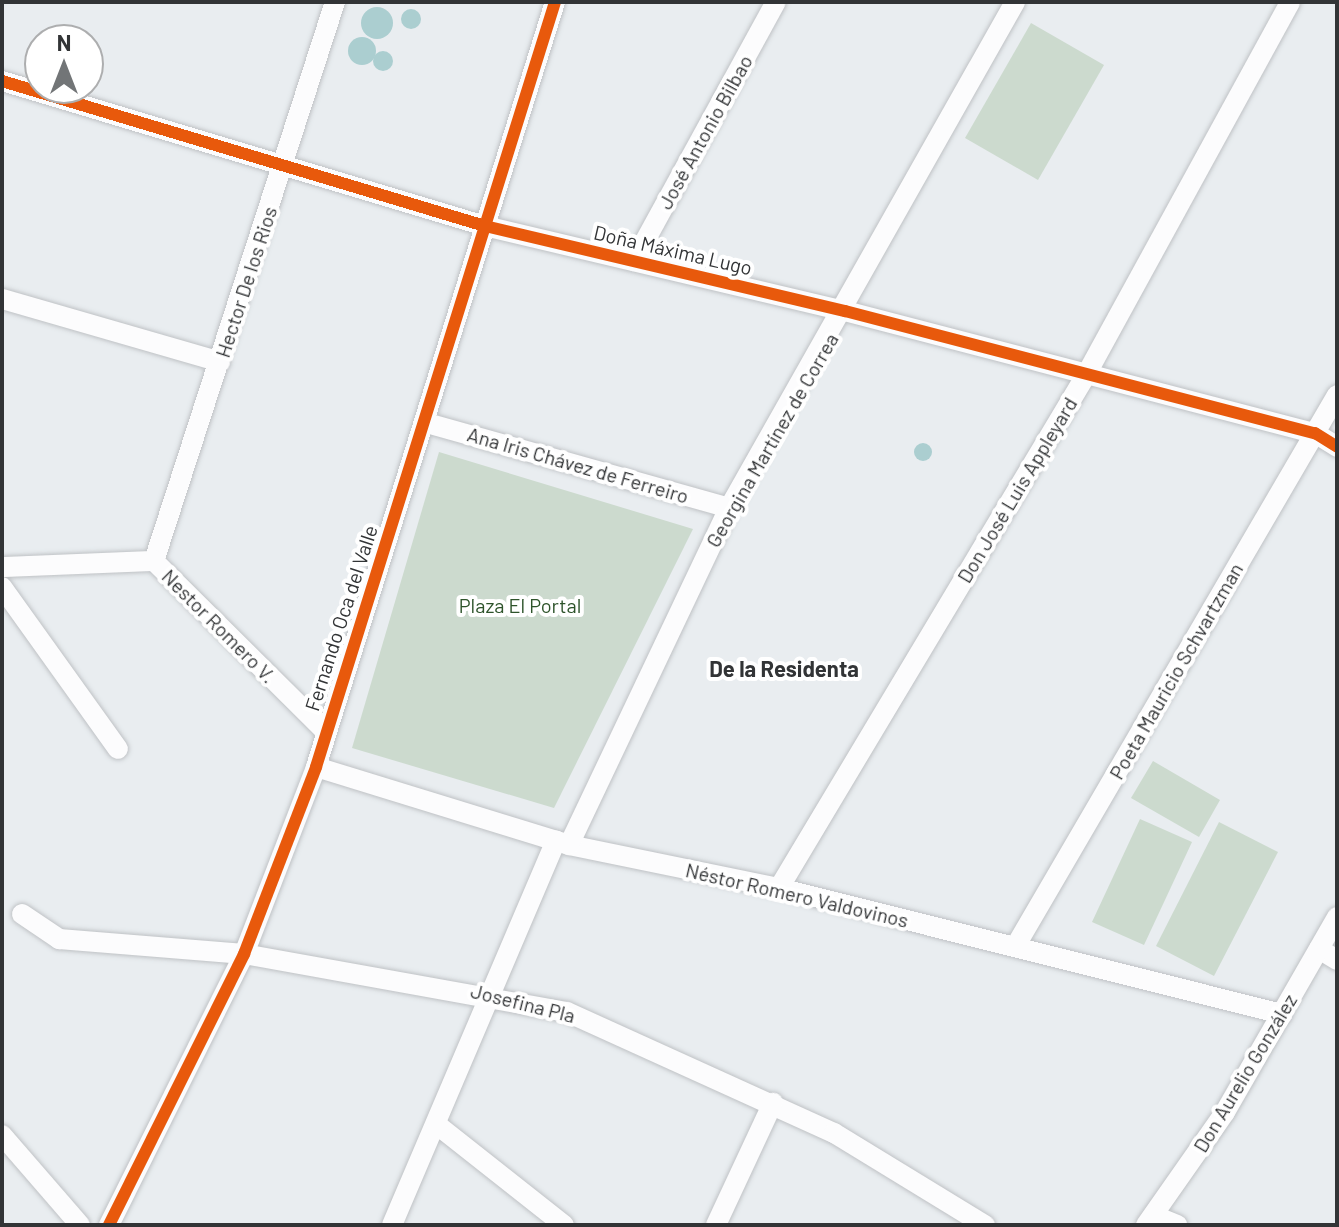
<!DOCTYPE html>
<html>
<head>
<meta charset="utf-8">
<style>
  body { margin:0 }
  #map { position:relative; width:1339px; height:1227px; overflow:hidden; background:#e9edf0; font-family:Barlow,sans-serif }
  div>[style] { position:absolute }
  .green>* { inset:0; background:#ccdace }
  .water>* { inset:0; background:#abced0 }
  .round { border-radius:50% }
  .roads { filter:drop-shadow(0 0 2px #bfc2c5) drop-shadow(0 0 2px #bfc2c5) }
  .street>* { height:20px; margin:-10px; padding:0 10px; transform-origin:10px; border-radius:10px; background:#fcfcfd }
  .cycleway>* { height:12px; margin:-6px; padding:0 6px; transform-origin:6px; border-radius:6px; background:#e8590c }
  span { translate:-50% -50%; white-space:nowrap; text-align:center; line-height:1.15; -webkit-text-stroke:8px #fff; paint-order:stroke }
  .street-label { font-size:20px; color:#323436 }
  .park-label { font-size:20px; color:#2d532a }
  .neighbourhood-label { font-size:22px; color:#323436; font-weight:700 }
  .frame { position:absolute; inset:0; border:4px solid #323436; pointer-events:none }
  .north { position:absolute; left:24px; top:24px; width:80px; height:80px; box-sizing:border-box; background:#fff; border:2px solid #adaeaf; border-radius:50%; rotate:0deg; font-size:22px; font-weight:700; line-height:32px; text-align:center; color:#323436 }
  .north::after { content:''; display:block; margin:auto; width:28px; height:36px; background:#727577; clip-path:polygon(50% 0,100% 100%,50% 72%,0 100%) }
</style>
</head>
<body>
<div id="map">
  <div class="green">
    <div style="clip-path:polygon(1031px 23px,1104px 65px,1038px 180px,965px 138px)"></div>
    <div style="clip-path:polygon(439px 452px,693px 529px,554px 808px,352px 748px)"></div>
    <div style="clip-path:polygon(1153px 761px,1220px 800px,1199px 837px,1131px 798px)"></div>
    <div style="clip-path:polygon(1140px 819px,1192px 842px,1144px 945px,1092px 922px)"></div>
    <div style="clip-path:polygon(1219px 822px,1278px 852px,1214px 976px,1156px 946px)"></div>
  </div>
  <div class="water">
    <div class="round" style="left:361px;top:7px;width:32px;height:32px"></div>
    <div class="round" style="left:401px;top:9px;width:20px;height:20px"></div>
    <div class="round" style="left:348px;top:37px;width:28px;height:28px"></div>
    <div class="round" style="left:373px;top:51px;width:20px;height:20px"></div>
    <div class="round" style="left:914px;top:443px;width:18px;height:18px"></div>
  </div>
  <div class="roads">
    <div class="street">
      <div style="left:2px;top:81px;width:504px;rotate:16.71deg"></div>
      <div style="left:485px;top:226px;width:370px;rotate:13.3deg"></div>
      <div style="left:845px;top:311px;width:486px;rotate:14.6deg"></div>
      <div style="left:1315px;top:433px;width:26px;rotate:32deg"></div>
      <div style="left:634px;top:261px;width:295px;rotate:-61.3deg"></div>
      <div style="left:2px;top:299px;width:227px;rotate:16.1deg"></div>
      <div style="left:427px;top:423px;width:314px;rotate:15.7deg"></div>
      <div style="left:154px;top:561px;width:588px;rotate:-72.06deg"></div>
      <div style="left:2px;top:567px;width:152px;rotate:-2.3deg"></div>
      <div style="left:154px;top:561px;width:241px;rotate:44.8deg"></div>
      <div style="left:2px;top:587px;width:199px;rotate:54.4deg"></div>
      <div style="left:316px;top:767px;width:265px;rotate:17.1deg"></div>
      <div style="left:569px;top:845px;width:214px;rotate:11.6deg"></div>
      <div style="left:779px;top:888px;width:519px;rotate:14.06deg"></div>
      <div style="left:569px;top:845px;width:373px;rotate:-64.6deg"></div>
      <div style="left:729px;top:508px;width:581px;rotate:-60.52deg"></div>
      <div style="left:779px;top:888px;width:598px;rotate:-59.1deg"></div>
      <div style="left:1086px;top:375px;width:425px;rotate:-61.3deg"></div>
      <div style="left:22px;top:914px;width:45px;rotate:34deg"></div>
      <div style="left:59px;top:939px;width:186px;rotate:4.6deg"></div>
      <div style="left:244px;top:954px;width:328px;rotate:10.2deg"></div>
      <div style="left:567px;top:1012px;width:293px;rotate:24.4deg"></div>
      <div style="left:834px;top:1133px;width:177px;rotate:31.4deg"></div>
      <div style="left:1015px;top:947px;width:639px;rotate:-59.74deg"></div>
      <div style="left:1319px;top:949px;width:21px;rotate:31deg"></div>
      <div style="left:436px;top:1124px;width:163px;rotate:38.3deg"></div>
      <div style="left:2px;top:1135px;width:119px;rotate:49.1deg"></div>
      <div style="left:1155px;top:1216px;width:24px;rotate:22deg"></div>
      <div style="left:109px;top:1225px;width:303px;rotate:-63.5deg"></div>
      <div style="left:244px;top:954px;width:200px;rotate:-68.9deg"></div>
      <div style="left:316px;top:767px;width:801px;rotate:-72.65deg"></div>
      <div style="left:392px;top:1225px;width:418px;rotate:-66.9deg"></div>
      <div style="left:716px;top:1225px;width:135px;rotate:-65deg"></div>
      <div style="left:1146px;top:1225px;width:138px;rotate:-55deg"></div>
      <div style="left:1225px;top:1112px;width:225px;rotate:-60.1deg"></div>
    </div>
  </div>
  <div class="cycleway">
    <div style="left:2px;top:81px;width:504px;rotate:16.71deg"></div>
    <div style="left:485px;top:226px;width:370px;rotate:13.3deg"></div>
    <div style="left:845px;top:311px;width:486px;rotate:14.6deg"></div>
    <div style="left:1315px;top:433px;width:26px;rotate:32deg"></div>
    <div style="left:109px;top:1225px;width:303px;rotate:-63.5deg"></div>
    <div style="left:244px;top:954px;width:200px;rotate:-68.9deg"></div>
    <div style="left:316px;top:767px;width:801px;rotate:-72.65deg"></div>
  </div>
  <div class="street-label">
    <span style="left:705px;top:132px;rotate:-61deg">José Antonio Bilbao</span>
    <span style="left:673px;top:250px;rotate:13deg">Doña Máxima Lugo</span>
    <span style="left:246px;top:282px;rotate:-72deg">Hector De los Rios</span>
    <span style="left:772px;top:440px;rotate:-60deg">Georgina Martínez de Correa</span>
    <span style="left:578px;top:465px;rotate:16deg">Ana Iris Chávez de Ferreiro</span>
    <span style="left:1017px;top:490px;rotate:-59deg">Don José Luis Appleyard</span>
    <span style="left:341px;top:618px;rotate:-72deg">Fernando Oca del Valle</span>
    <span style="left:219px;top:626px;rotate:45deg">Nestor Romero V.</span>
    <span style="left:1176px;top:671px;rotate:-60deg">Poeta Mauricio Schvartzman</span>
    <span style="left:797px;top:895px;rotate:13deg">Néstor Romero Valdovinos</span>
    <span style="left:523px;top:1003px;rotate:14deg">Josefina Pla</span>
    <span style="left:1245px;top:1073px;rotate:-59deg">Don Aurelio González</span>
  </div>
  <div class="park-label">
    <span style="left:520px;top:605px">Plaza El Portal</span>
  </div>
  <div class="neighbourhood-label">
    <span style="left:784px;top:669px">De la Residenta</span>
  </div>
  <div class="frame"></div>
  <div class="north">N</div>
</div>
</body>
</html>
